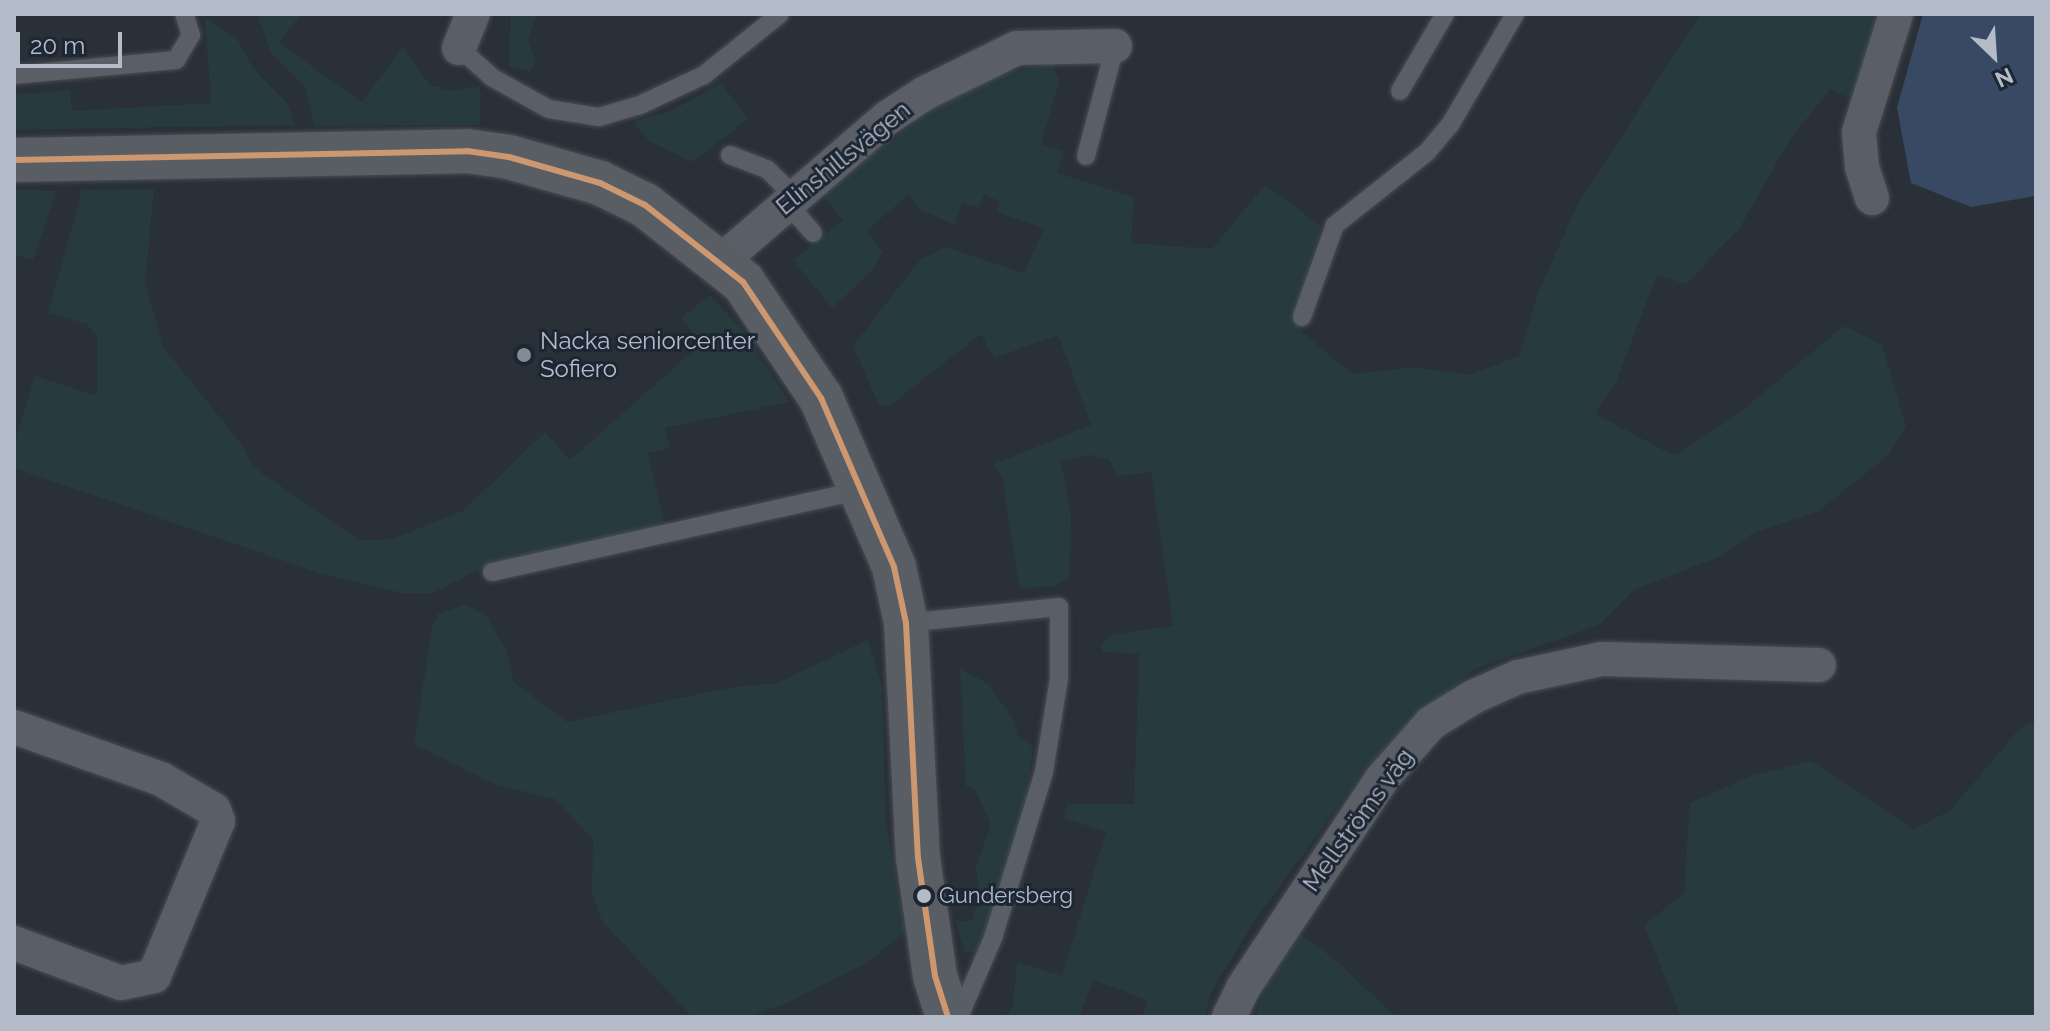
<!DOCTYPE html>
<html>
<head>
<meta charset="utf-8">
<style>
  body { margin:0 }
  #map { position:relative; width:2050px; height:1031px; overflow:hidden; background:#2a3038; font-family:Raleway,sans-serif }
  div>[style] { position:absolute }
  .green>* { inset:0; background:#273a3e }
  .water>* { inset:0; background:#384963 }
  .roads { filter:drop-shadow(0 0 2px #484c53) drop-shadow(0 0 2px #484c53) }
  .lane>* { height:18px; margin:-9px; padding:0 9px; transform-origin:9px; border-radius:9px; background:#5a5e66 }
  .street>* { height:34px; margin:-17px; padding:0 17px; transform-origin:17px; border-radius:17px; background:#5a5e66 }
  .secondary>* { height:44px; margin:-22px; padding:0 22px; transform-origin:22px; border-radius:22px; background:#595d64 }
  .bus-1>* { height:6px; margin:-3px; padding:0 3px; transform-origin:3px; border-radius:3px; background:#cd976f }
  .dots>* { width:22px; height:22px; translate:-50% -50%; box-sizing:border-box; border:4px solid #1d2633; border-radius:50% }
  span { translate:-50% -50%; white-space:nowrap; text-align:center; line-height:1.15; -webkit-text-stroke:6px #1d2633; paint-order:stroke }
  .bus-label { font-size:22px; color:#b4bcc9 }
  .left { translate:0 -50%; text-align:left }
  .street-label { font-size:24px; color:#b4bcc9 }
  .poi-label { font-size:24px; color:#b4bcc9 }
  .frame { position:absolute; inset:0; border:16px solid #b4bcc9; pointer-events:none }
  .north { position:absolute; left:1954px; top:16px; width:80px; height:80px; -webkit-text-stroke:6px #1d2633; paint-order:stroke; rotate:155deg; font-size:22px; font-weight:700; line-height:32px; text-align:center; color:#b4bcc9 }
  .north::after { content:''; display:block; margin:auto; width:28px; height:36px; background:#b4bcc9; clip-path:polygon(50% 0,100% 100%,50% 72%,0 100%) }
  .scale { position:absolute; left:16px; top:32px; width:106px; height:36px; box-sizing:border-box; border:4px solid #b4bcc9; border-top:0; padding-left:10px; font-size:24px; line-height:28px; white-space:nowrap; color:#b4bcc9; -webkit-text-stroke:6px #1d2633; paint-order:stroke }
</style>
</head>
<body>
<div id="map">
  <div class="green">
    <div style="clip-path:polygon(257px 14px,301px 14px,279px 43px,362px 102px,403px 47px,430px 85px,453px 91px,480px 86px,480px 125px,315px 126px,305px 88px,271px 53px)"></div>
    <div style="clip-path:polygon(511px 14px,537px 14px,528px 39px,536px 62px,530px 71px,509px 66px)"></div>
    <div style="clip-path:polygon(1700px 14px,1886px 14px,1858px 102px,1830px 89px,1789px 141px,1739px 229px,1686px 284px,1657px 275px,1616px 382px,1595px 414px,1675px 456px,1734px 417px,1844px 326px,1882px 345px,1906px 426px,1889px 455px,1819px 511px,1753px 533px,1716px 558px,1634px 590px,1601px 624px,1471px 671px,1366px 768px,1256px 919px,1211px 992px,1205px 1017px,1142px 1017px,1147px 1000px,1094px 980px,1079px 1017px,1006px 1017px,1013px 1006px,1017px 962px,1062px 976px,1106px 832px,1064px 818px,1067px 804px,1134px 804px,1139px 654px,1103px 652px,1101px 644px,1114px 634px,1173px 626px,1151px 472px,1118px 476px,1109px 460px,1091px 455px,1061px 461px,1071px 514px,1070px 577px,1055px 586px,1023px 588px,1018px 582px,1003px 479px,994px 464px,1091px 425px,1058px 335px,994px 358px,981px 334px,888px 407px,879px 405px,853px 346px,921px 259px,946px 247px,1024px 273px,1044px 228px,997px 212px,1000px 201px,984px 195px,979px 208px,962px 203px,955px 225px,921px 210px,908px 195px,866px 231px,883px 252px,869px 274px,832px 308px,793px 260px,843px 220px,820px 192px,948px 99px,1002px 75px,1050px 63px,1060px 79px,1041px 144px,1064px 151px,1057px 173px,1134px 197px,1131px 243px,1212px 249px,1265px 185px,1321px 226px,1294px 314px,1302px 332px,1352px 374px,1414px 367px,1469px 375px,1519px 356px,1538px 293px,1577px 206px)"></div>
    <div style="clip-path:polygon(205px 19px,237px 38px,252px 67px,287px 103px,295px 125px,14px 130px,14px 95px,70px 90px,72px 111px,211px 103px)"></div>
    <div style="clip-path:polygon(721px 83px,748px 119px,692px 162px,649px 141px,633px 122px,671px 111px)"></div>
    <div style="clip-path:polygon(14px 189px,56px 191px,33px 260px,14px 255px)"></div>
    <div style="clip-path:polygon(154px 189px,145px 283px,164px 348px,243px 446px,252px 466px,359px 540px,393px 539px,464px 510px,545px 432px,570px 460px,702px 343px,681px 318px,710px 295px,746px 334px,789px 402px,665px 428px,670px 448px,648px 453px,665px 526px,486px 566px,433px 593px,402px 593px,322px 574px,14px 468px,14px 444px,35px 376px,97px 396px,97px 337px,87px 324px,48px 313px,82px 190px)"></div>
    <div style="clip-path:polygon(465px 604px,486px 616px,506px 649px,514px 682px,567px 722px,727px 688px,777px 683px,868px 640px,882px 688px,886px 822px,905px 932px,868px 962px,783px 1005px,746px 1017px,692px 1017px,602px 921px,592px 893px,593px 839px,555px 799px,496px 785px,414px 744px,432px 627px,438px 614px)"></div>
    <div style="clip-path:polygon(960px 668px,989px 685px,1013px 719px,1018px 736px,1033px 747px,1024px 811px,989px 933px,976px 952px,965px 952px,956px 921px,972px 921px,979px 896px,976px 866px,991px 825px,976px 791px,966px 786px)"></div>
    <div style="clip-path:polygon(2036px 721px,2036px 1017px,1681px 1017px,1644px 925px,1684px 893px,1690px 803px,1751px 776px,1811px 761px,1914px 829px,1951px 810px,2018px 730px)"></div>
    <div style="clip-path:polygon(1301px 935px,1333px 958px,1396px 1017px,1255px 1017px,1265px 986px)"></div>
  </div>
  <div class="water">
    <div style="clip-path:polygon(1923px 14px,2036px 14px,2036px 196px,1971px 207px,1911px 183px,1897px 108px)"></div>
  </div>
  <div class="roads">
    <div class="lane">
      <div style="left:459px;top:48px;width:45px;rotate:41.4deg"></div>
      <div style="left:493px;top:78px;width:64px;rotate:29deg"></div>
      <div style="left:549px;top:109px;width:51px;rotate:9.1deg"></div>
      <div style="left:599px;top:117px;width:43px;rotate:-16.3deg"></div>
      <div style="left:640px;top:105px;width:71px;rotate:-25.1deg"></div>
      <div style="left:704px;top:75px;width:97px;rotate:-38.8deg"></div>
      <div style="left:14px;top:75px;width:163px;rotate:-5.3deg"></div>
      <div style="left:176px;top:60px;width:29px;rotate:-59deg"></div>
      <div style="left:191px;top:35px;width:22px;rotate:-108deg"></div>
      <div style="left:1400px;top:91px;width:89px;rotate:-59.7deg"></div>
      <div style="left:730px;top:155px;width:40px;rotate:21deg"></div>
      <div style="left:767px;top:169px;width:38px;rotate:45deg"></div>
      <div style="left:1086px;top:156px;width:114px;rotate:-75.2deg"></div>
      <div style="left:786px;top:202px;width:41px;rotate:48.9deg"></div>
      <div style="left:1302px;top:317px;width:98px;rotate:-70.3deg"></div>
      <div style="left:1335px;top:225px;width:117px;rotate:-38.4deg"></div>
      <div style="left:1427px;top:152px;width:35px;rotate:-50deg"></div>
      <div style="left:1450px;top:125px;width:129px;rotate:-59.6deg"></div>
      <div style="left:492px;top:572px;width:379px;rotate:-12.5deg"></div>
      <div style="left:906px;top:623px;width:154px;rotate:-6deg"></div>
      <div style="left:1059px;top:607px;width:71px;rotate:90deg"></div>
      <div style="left:1059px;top:678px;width:95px;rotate:99.1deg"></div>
      <div style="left:1044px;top:772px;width:174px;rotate:107.1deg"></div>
      <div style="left:993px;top:938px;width:86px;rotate:113.3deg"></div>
    </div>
    <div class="street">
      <div style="left:459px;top:48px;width:37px;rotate:-68deg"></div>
      <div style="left:1872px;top:198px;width:33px;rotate:-108deg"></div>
      <div style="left:1862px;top:167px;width:35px;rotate:-95deg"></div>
      <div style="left:1859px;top:132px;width:124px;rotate:-72.6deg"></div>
      <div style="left:720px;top:262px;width:221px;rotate:-40.8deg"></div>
      <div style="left:887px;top:118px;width:45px;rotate:-33.3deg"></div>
      <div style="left:925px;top:93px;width:102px;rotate:-26.1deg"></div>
      <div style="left:1017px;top:48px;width:98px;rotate:-1.2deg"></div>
      <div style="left:14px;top:727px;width:156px;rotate:19.5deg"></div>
      <div style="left:161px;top:779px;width:61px;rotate:30.3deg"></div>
      <div style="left:214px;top:810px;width:12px;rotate:70deg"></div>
      <div style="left:218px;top:821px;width:168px;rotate:112.4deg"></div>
      <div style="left:154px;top:976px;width:34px;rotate:168deg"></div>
      <div style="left:121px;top:983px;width:114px;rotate:-159.5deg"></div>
      <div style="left:1229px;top:1017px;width:32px;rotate:-64deg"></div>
      <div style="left:1243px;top:988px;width:250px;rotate:-56.4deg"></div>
      <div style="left:1381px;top:780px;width:76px;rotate:-48.7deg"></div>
      <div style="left:1431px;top:723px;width:49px;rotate:-31.8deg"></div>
      <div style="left:1473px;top:697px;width:49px;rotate:-24deg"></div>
      <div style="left:1518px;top:677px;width:86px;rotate:-12.1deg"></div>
      <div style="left:1602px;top:659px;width:217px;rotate:1.6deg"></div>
    </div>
    <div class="secondary">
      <div style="left:14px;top:160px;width:453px;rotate:-1.1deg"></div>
      <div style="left:467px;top:151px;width:42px;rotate:8.1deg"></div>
      <div style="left:509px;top:157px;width:95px;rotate:15.9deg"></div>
      <div style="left:600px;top:183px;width:50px;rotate:26.1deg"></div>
      <div style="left:645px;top:205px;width:125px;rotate:38.2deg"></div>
      <div style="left:743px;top:282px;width:140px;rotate:56.1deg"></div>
      <div style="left:821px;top:398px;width:184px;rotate:66.6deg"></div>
      <div style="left:894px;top:567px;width:57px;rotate:77.9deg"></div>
      <div style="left:906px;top:623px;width:235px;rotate:87.1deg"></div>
      <div style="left:918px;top:858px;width:119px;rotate:81.8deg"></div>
      <div style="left:935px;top:976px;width:43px;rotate:72.4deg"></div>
    </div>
  </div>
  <div class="bus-1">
    <div style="left:14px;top:160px;width:453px;rotate:-1.1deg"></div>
    <div style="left:467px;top:151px;width:42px;rotate:8.1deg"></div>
    <div style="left:509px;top:157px;width:95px;rotate:15.9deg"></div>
    <div style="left:600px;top:183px;width:50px;rotate:26.1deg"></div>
    <div style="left:645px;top:205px;width:125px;rotate:38.2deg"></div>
    <div style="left:743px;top:282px;width:140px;rotate:56.1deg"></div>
    <div style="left:821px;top:398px;width:184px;rotate:66.6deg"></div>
    <div style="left:894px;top:567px;width:57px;rotate:77.9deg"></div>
    <div style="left:906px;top:623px;width:235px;rotate:87.1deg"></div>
    <div style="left:918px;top:858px;width:119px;rotate:81.8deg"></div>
    <div style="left:935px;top:976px;width:43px;rotate:72.4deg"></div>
  </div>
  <div class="dots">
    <div style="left:524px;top:355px;background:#848b96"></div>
    <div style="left:924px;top:896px;background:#b4bcc9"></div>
  </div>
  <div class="bus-label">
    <span class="left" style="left:939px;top:896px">Gundersberg</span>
  </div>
  <div class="street-label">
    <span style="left:843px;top:158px;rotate:-39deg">Elinshillsvägen</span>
    <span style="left:1358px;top:820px;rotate:-54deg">Mellströms väg</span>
  </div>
  <div class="poi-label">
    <span class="left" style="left:540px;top:355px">Nacka seniorcenter<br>Sofiero</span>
  </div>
  <div class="frame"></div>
  <div class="north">N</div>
  <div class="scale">20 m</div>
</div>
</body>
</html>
